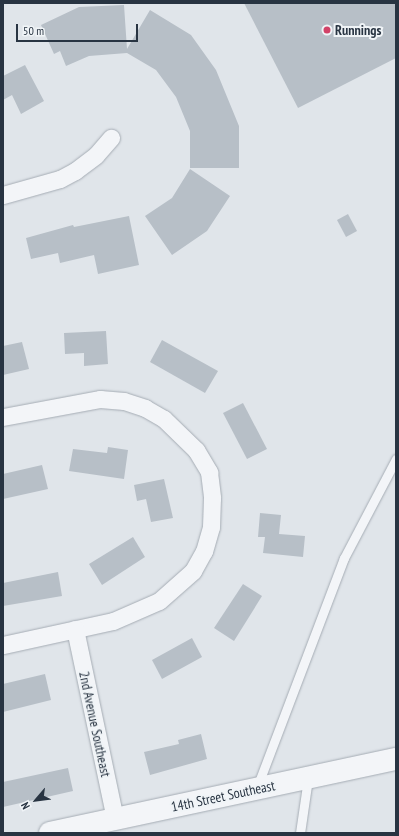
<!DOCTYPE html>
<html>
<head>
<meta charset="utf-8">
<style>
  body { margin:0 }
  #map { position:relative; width:399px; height:836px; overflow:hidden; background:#e0e5ea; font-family:"PT Sans Narrow",sans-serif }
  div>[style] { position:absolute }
  .building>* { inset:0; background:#b7bfc7 }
  .roads { filter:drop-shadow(0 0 1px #a5acb4) drop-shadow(0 0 1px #a5acb4) }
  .service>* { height:9px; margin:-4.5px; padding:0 4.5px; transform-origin:4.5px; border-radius:4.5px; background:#f3f5f8 }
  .minor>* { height:17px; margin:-8.5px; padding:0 8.5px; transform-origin:8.5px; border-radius:8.5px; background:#f3f5f8 }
  .tertiary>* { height:22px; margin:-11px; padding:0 11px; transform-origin:11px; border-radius:11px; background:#f3f5f8 }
  .dots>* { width:11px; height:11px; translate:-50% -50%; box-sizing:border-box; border:2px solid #f0f4f7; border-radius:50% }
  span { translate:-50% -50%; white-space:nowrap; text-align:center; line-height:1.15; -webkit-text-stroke:4px #f0f4f7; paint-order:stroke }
  .poi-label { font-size:14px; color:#283442; font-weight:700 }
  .left { translate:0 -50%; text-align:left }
  .street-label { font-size:14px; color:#283442 }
  .frame { position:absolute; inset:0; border:4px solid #283442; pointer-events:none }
  .north { position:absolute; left:16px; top:780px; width:40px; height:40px; -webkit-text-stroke:3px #f0f4f7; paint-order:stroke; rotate:242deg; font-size:11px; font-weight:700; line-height:16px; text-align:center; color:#283442 }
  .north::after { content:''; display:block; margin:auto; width:14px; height:18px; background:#283442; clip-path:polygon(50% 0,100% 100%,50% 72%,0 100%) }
  .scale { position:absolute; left:16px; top:24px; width:122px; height:18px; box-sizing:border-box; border:2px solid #283442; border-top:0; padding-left:5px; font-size:12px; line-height:14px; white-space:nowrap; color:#283442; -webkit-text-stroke:3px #f0f4f7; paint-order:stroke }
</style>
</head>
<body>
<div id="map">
  <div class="building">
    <div style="clip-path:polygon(244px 3px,396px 3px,396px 58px,298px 108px)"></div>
    <div style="clip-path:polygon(124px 5px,127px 49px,150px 10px,191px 35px,216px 70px,239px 126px,239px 168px,190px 168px,190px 131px,176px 97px,156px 70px,127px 53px,89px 56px,66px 66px,60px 51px,54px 54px,41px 25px,79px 7px)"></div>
    <div style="clip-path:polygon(25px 65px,44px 101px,21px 114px,12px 95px,3px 100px,3px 76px)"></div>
    <div style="clip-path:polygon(190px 169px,230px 196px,207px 231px,172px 255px,145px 216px,172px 198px)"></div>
    <div style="clip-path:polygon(348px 214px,357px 231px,346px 237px,337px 220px)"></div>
    <div style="clip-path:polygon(129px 216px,139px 265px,98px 274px,94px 255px,60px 263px,58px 253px,31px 259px,26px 238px,73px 225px,74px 227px)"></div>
    <div style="clip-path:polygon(106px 331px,108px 364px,84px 366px,84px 353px,65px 354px,64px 333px)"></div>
    <div style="clip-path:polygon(162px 340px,218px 371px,205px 393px,150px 362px)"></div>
    <div style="clip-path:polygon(22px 342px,29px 369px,3px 375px,3px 346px)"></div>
    <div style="clip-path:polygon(243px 403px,267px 449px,247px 459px,223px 413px)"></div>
    <div style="clip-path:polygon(108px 447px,128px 450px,124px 479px,69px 471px,73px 449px,107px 453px)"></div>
    <div style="clip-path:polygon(42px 465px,48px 489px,3px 499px,3px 474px)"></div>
    <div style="clip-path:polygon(164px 479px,173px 518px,151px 522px,146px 499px,137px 501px,134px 485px)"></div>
    <div style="clip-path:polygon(260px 513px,281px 515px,279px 534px,305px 536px,303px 557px,263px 553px,265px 537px,258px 537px)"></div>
    <div style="clip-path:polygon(133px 537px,145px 557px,102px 585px,89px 564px)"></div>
    <div style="clip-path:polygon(58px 572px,62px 596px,3px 606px,3px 583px)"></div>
    <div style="clip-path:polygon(243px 584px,262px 596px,234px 641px,214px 628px)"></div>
    <div style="clip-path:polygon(192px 638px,202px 657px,162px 679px,152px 660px)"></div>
    <div style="clip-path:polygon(45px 674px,51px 700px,3px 712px,3px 684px)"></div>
    <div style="clip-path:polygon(201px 734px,207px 759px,150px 775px,144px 752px,179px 744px,178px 740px)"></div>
    <div style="clip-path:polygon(68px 768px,73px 791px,3px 807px,3px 782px)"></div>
  </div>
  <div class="roads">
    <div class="service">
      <div style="left:257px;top:787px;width:245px;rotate:-69.2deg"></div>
      <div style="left:344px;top:558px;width:112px;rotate:-62.3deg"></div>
      <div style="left:300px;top:833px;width:56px;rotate:-81.7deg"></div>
    </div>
    <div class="minor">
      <div style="left:3px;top:195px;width:59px;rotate:-15.7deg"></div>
      <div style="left:60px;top:179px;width:17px;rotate:-28deg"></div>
      <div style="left:75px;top:171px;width:26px;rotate:-37deg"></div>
      <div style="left:96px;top:155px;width:23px;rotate:-49deg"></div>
      <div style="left:3px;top:417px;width:99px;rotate:-10.5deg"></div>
      <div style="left:100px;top:399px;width:24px;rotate:5deg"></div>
      <div style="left:124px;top:401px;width:22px;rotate:18deg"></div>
      <div style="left:145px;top:408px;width:22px;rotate:30deg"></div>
      <div style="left:164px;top:419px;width:45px;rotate:44.1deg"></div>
      <div style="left:196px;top:450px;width:26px;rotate:59deg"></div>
      <div style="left:209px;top:472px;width:26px;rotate:83deg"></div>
      <div style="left:212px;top:498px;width:29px;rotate:92deg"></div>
      <div style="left:211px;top:527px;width:25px;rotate:106deg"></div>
      <div style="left:204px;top:551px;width:23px;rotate:119deg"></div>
      <div style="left:193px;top:571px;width:45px;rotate:138.6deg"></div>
      <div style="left:159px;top:601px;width:50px;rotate:156.5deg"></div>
      <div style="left:113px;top:621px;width:113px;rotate:167.7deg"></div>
      <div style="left:75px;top:629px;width:194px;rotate:78.1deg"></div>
    </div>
    <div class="tertiary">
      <div style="left:50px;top:833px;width:354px;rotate:-12.1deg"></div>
    </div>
  </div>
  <div class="dots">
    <div style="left:327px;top:30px;background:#d24268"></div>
  </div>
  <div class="poi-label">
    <span class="left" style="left:335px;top:30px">Runnings</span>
  </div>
  <div class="street-label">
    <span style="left:95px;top:724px;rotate:78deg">2nd Avenue Southeast</span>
    <span style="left:223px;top:796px;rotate:-12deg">14th Street Southeast</span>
  </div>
  <div class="frame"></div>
  <div class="north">N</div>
  <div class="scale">50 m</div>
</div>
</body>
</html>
